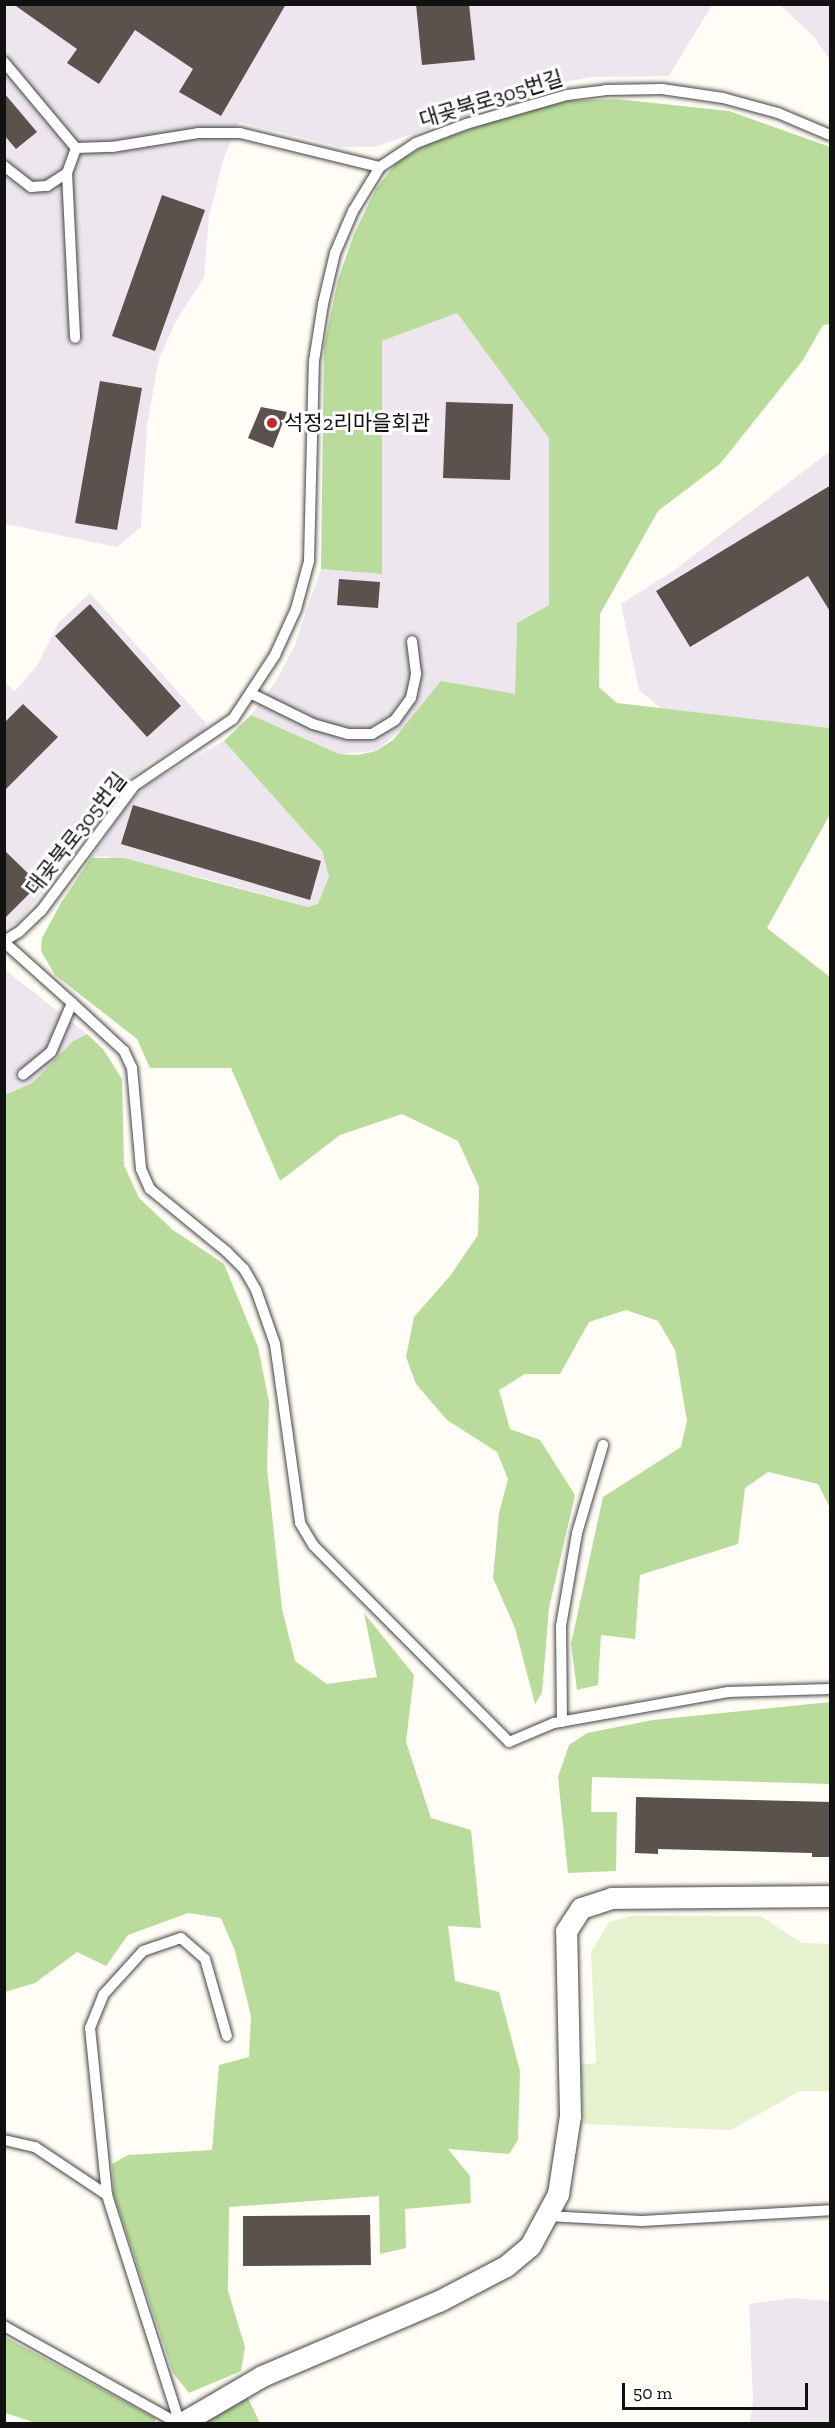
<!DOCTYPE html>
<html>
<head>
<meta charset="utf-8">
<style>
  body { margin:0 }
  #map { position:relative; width:835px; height:2428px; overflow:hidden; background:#fffdf5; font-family:"Zilla Slab","Noto Sans KR",serif }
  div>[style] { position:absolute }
  .industrial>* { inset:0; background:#eee6ef }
  .forest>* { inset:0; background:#b9dc9c }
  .pitch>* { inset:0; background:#e6f2cf }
  .building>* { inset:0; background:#5a524d }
  .roads { filter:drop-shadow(0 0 2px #444) drop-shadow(0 0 2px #444) }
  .service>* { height:10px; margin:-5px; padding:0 5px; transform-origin:5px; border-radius:5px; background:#fff }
  .minor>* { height:21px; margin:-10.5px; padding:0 10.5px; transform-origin:10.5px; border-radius:10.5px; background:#fff }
  .dots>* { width:16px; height:16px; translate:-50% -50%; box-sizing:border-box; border:3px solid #fff; border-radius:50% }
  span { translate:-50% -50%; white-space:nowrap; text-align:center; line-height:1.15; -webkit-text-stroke:6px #fff; paint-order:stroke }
  .street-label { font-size:21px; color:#111 }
  .poi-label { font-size:21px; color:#111 }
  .left { translate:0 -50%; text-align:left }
  .frame { position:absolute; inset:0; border:6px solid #111; pointer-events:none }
  .scale { position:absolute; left:622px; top:2383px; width:186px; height:27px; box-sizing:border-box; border:3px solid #111; border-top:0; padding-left:8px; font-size:18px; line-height:21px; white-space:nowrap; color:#111; -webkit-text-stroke:4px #fff; paint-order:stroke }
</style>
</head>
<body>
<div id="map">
  <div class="industrial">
    <div style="clip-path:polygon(4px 5px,712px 5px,669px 76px,592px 77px,559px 83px,375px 147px,342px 147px,239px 122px,223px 160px,209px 217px,204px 277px,175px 323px,159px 359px,147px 426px,141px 527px,117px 547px,5px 524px)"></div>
    <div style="clip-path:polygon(780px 5px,830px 5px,830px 60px,814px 37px)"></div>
    <div style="clip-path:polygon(457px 313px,549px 438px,549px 605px,517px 623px,515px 694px,414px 719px,376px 751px,339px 754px,251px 715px,275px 683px,294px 647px,321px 569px,382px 574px,382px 341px)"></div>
    <div style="clip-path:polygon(830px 451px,830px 728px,662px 709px,639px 690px,621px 604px,673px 571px)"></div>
    <div style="clip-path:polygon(90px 593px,206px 723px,204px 732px,150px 762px,112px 794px,36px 900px,18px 922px,5px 929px,4px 682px,15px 691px,36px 667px,59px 622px)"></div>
    <div style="clip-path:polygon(224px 741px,322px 851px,329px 877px,318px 904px,309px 907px,207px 879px,104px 856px,91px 858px,131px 800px,148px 784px)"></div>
    <div style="clip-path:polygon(4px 969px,87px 1034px,73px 1041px,32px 1083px,5px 1095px)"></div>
    <div style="clip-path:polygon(792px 2298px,830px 2301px,830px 2423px,750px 2423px,753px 2400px,749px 2304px)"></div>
  </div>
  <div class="forest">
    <div style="clip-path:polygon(616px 99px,729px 111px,830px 147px,830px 324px,823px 325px,803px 360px,720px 464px,658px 511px,600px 614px,599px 687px,617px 703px,830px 728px,830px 814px,767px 928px,830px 977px,830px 1508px,818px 1484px,768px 1472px,745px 1488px,738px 1544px,640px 1575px,635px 1639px,601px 1635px,598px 1685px,577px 1690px,571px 1644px,603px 1497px,681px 1447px,687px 1421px,675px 1350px,658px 1321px,626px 1310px,589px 1322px,560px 1374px,525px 1374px,499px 1390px,510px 1429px,540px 1440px,575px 1495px,549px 1608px,542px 1693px,535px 1704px,515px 1628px,493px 1578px,499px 1513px,508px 1479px,497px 1452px,447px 1420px,416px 1384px,406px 1357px,414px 1317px,450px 1276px,478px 1235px,479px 1187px,458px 1141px,402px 1114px,340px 1135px,280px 1181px,231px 1068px,150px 1068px,137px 1039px,55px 975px,41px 951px,42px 938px,61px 903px,91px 858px,124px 858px,308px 907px,318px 904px,329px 877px,322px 851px,224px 741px,251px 715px,339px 754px,358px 755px,376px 751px,393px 740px,441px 681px,515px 694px,517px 623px,549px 605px,549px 438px,457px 313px,382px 341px,382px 574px,321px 569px,324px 347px,338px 280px,354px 234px,376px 189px,397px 162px,428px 144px,502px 118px,568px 101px)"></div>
    <div style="clip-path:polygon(87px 1034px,103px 1049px,122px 1079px,124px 1165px,139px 1198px,173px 1230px,224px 1264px,258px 1347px,269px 1402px,267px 1468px,282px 1609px,295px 1661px,327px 1684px,377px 1677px,364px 1613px,414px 1675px,406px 1742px,431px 1818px,471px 1830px,481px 1928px,448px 1926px,455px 1981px,499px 1992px,520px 2071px,518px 2140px,509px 2154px,448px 2149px,470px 2176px,471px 2203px,405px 2209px,406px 2248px,380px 2254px,379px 2196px,229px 2207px,228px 2291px,245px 2347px,241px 2371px,189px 2393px,173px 2373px,114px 2195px,112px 2164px,128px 2155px,212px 2150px,219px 2065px,249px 2057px,251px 2016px,235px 1951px,221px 1918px,188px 1913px,128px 1935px,106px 1966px,77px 1952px,35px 1983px,5px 1992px,5px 1095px,32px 1083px,73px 1041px)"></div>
    <div style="clip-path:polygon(830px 1702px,830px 1784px,592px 1777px,591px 1812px,617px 1812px,616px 1871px,568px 1873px,558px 1777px,569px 1745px,587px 1733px,653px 1720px)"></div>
    <div style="clip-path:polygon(5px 2337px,155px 2418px,155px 2423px,36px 2423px,5px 2413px)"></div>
    <div style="clip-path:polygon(247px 2396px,260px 2423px,193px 2424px)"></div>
  </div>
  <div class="pitch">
    <div style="clip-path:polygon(632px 1916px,761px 1916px,802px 1943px,830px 1944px,830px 2091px,800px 2091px,731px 2130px,584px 2124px,581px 2065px,596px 2063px,591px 1952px,609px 1922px)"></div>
  </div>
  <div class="building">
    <div style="clip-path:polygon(13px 4px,286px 4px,221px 116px,179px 92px,193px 69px,135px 30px,99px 84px,67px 63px,77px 49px)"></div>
    <div style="clip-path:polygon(416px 4px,469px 4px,475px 60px,422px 65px)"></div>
    <div style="clip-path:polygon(4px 93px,37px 132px,16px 149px,4px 135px)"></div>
    <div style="clip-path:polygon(162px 195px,205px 210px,155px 351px,112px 336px)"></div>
    <div style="clip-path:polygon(100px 381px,142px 388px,117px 530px,75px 523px)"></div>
    <div style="clip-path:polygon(446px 402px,513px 404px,510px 480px,443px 478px)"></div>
    <div style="clip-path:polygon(261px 407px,287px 412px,273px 448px,248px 438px)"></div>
    <div style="clip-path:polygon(831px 485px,831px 613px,808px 576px,690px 647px,656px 591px)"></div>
    <div style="clip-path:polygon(339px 579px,380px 582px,378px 608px,337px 605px)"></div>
    <div style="clip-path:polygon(90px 604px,181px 706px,147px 737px,55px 636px)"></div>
    <div style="clip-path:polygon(23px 704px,58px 737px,4px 791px,4px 723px)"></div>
    <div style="clip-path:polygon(133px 805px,321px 861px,310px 900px,121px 844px)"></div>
    <div style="clip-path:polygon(4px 850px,39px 884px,4px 919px)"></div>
    <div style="clip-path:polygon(636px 1797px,831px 1802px,831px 1857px,812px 1857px,812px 1853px,658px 1849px,658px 1854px,635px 1853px)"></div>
    <div style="clip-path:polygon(370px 2215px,371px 2265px,243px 2266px,243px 2216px)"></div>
  </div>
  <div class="roads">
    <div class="service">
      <div style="left:4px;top:62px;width:112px;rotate:50.1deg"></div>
      <div style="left:76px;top:148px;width:36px;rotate:-2deg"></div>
      <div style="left:112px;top:147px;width:87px;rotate:-9.2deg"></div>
      <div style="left:198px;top:133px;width:42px"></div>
      <div style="left:240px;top:133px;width:144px;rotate:13.7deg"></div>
      <div style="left:4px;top:166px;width:34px;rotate:38deg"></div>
      <div style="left:31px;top:187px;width:16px;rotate:-4deg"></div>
      <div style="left:47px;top:186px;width:24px;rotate:-33deg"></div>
      <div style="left:67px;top:173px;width:27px;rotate:-70deg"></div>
      <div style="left:67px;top:173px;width:165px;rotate:87.2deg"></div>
      <div style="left:252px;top:694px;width:68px;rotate:26.2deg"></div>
      <div style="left:313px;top:724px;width:36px;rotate:16deg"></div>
      <div style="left:348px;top:734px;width:24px"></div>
      <div style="left:372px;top:734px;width:27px;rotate:-31deg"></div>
      <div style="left:395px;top:720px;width:27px;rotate:-54deg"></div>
      <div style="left:411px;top:698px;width:25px;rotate:-78deg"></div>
      <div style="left:416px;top:674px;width:33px;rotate:-97deg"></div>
      <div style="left:4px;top:941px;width:17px;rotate:-31deg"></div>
      <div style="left:19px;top:932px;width:30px;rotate:-44deg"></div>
      <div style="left:41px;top:911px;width:157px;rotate:-53.3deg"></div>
      <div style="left:135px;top:785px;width:118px;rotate:-34deg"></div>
      <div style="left:233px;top:719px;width:77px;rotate:-56.7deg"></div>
      <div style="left:275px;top:655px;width:51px;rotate:-65.5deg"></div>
      <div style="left:296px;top:609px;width:50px;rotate:-74.8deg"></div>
      <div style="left:309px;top:561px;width:200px;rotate:-88.6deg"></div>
      <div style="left:314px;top:361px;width:58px;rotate:-81deg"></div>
      <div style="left:323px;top:304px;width:52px;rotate:-76.8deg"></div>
      <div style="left:335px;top:253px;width:46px;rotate:-66.8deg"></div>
      <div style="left:353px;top:211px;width:52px;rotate:-58.5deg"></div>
      <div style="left:380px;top:167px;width:43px;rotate:-33.7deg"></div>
      <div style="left:416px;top:143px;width:53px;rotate:-20.8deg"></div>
      <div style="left:466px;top:124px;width:105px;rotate:-16deg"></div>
      <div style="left:567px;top:95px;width:38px;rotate:-7deg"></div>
      <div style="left:605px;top:90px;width:57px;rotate:-1deg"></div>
      <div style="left:662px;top:89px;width:62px;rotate:8.4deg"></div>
      <div style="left:723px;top:98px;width:57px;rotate:15.3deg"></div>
      <div style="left:778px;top:113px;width:56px;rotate:22.9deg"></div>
      <div style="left:4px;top:942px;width:91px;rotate:41.9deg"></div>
      <div style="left:72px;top:1003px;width:53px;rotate:113.2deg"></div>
      <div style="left:51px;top:1052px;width:36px;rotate:141deg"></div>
      <div style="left:72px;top:1003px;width:71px;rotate:42.7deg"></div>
      <div style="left:124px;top:1051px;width:19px;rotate:65deg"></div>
      <div style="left:132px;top:1068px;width:101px;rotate:84.9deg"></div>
      <div style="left:141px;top:1169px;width:22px;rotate:66deg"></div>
      <div style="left:150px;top:1189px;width:99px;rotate:39.3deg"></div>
      <div style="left:227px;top:1252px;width:24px;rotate:45deg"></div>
      <div style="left:244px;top:1269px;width:24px;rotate:60deg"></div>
      <div style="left:256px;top:1290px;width:57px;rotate:70.6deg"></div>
      <div style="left:275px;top:1344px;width:181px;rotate:82deg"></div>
      <div style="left:300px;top:1523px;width:26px;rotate:59deg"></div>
      <div style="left:313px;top:1545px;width:278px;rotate:45.1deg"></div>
      <div style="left:509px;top:1742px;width:49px;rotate:-22.9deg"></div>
      <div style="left:554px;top:1723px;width:177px;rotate:-10.1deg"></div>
      <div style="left:728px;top:1692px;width:102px;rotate:-1.7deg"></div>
      <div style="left:562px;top:1722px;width:96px;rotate:-90.6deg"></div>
      <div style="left:561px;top:1626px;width:94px;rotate:-80.2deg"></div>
      <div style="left:577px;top:1533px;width:92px;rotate:-73.5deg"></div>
      <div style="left:4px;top:2140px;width:32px;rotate:13deg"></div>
      <div style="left:35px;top:2147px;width:87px;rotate:33.7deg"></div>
      <div style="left:546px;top:2216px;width:96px;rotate:3deg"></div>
      <div style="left:642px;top:2221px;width:188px;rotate:-3.3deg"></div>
      <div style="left:4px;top:2326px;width:201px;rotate:29.2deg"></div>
      <div style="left:180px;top:2424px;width:240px;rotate:-107.7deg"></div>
      <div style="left:107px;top:2195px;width:168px;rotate:-95.8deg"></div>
      <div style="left:90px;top:2028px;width:35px;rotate:-68deg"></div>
      <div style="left:103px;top:1995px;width:59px;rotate:-47.7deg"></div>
      <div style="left:143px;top:1951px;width:40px;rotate:-18.9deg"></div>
      <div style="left:181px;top:1938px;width:32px;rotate:41deg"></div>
      <div style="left:205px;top:1959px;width:80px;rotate:74.1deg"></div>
    </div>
    <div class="minor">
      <div style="left:180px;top:2424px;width:95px;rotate:-30.3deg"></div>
      <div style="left:262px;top:2376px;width:192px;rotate:-23deg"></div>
      <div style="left:439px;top:2301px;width:76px;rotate:-27.6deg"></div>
      <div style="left:506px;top:2266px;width:31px;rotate:-40deg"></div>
      <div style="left:530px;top:2246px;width:59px;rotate:-61.7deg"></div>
      <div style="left:558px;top:2194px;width:79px;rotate:-81.3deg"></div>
      <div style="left:570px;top:2116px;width:185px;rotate:-91.2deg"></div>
      <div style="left:566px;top:1931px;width:27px;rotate:-57deg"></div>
      <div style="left:581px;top:1908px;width:32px;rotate:-18deg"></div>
      <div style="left:611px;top:1898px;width:219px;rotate:-0.5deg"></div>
    </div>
  </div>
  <div class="dots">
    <div style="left:272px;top:423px;background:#c4262e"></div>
  </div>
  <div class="street-label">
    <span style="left:491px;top:99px;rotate:-17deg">대곶북로305번길</span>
    <span style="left:76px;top:834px;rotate:-52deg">대곶북로305번길</span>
  </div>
  <div class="poi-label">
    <span class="left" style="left:284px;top:423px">석정2리마을회관</span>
  </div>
  <div class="frame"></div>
  <div class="scale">50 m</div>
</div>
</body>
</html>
